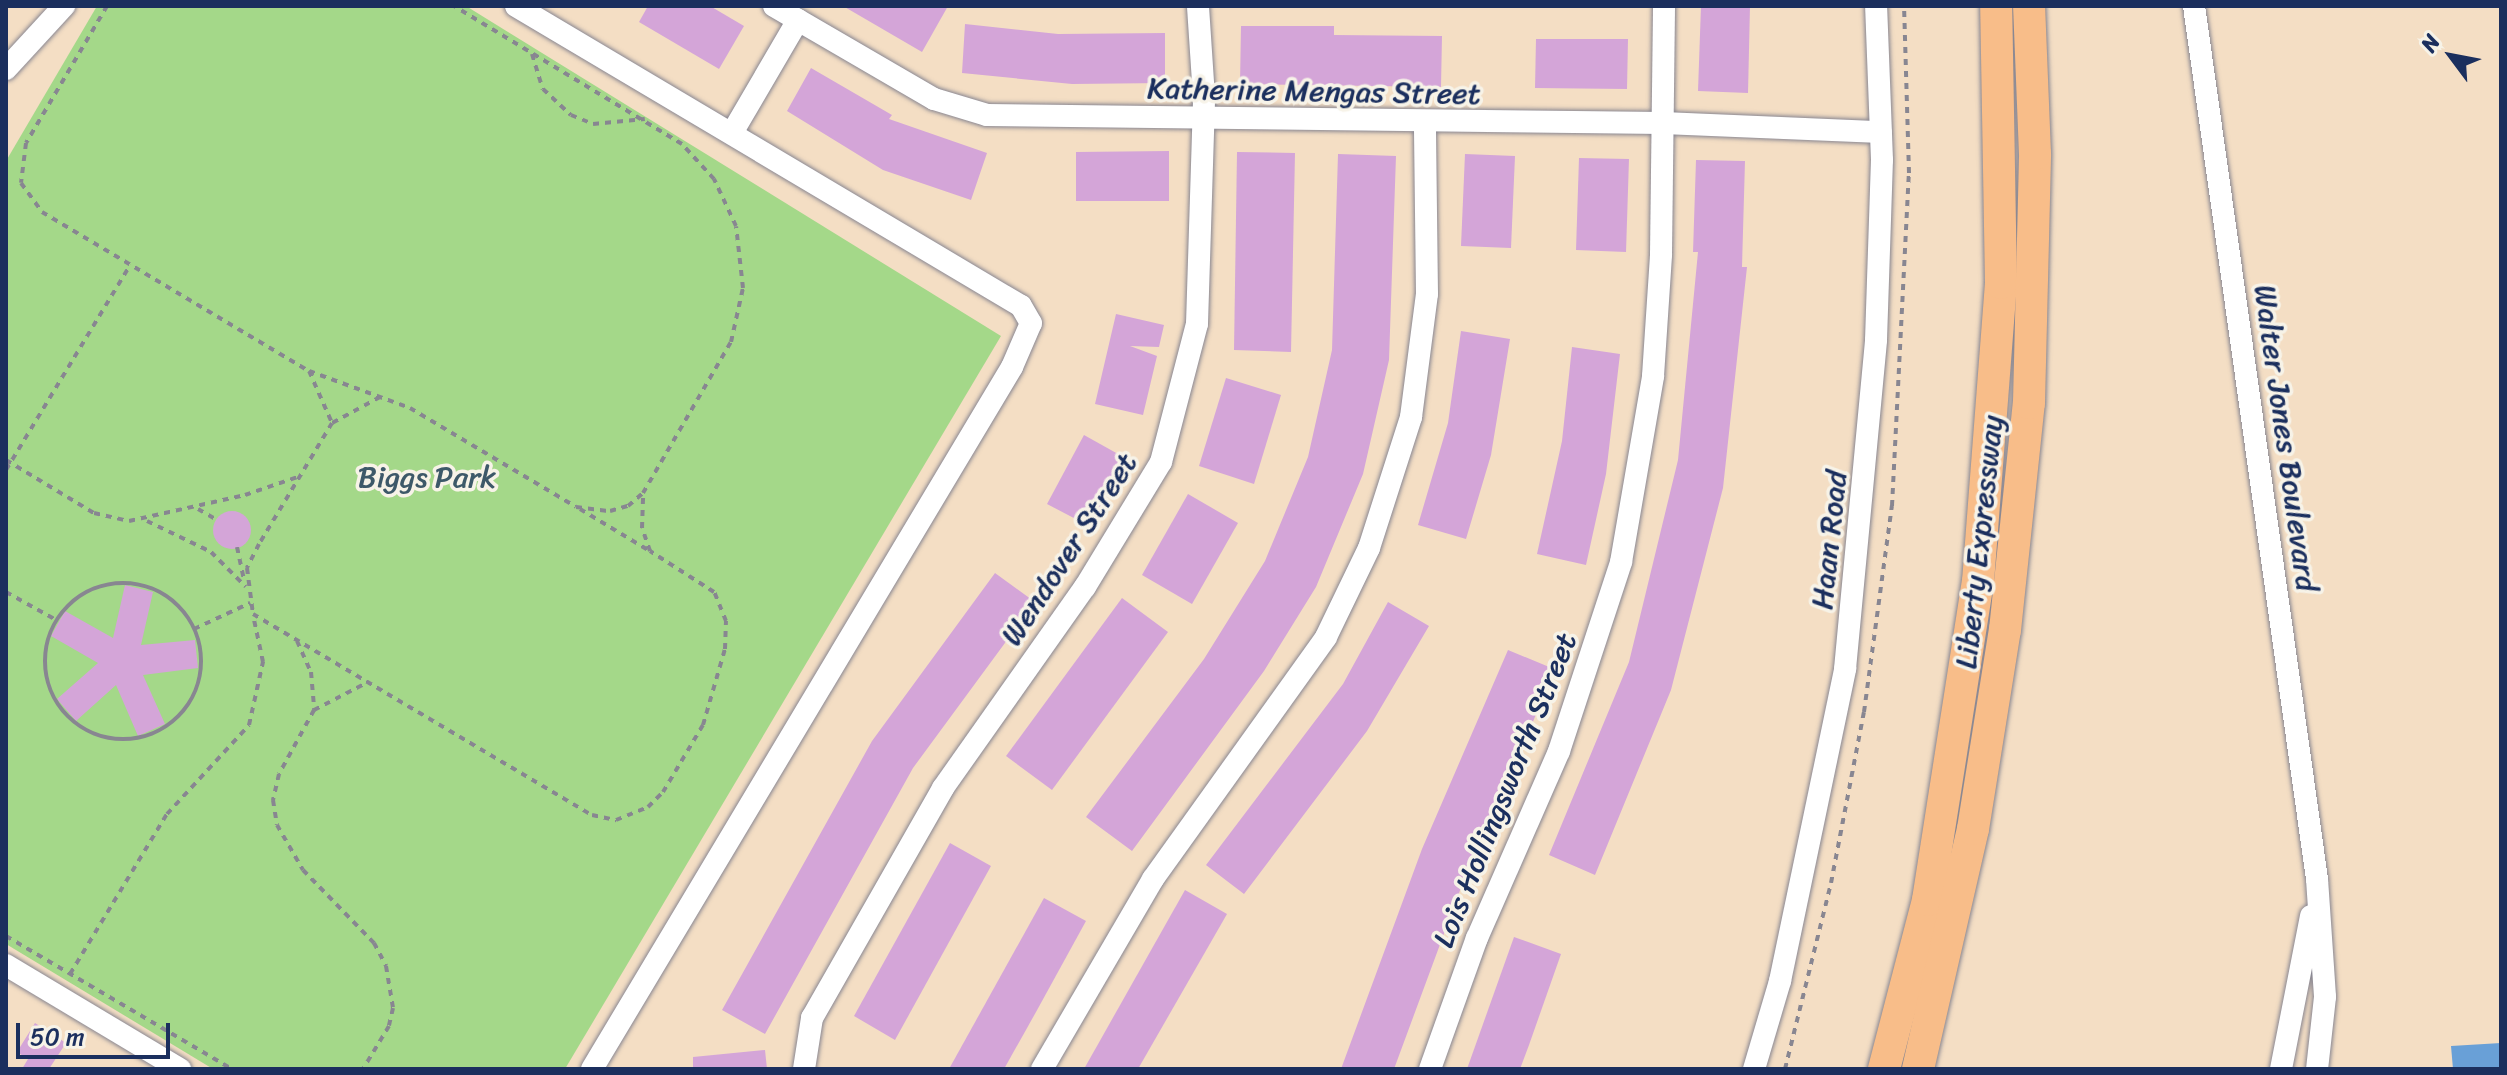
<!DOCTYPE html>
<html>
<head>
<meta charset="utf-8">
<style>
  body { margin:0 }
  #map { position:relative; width:2507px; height:1075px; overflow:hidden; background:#f4dec4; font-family:Sriracha,sans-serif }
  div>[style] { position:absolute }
  .green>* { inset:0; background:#a4d889 }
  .water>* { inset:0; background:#69a0d7 }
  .building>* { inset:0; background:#d4a5d8 }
  .round { border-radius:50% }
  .path>* { height:4px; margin-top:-2px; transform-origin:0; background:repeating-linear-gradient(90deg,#888691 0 6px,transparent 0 12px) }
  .path>.ring { margin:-2px; padding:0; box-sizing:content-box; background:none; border:4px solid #888691; border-radius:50% }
  .roads { filter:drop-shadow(0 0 2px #888691) drop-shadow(0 0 2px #888691) }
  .minor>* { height:22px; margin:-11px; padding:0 11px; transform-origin:11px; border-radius:11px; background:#fff }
  .highway>* { height:32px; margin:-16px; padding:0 16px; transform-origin:16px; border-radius:16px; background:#f8bd89 }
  span { translate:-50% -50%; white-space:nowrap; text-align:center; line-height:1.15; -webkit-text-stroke:7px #f7f3e8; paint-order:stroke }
  .street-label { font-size:30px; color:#1b2f5e }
  .park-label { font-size:30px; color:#3d5969 }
  .frame { position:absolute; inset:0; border:8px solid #1b2f5e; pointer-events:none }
  .north { position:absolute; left:2411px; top:16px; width:80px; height:80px; -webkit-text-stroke:6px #f7f3e8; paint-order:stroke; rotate:302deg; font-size:22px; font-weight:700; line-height:32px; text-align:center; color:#1b2f5e }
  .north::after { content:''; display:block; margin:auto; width:28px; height:36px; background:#1b2f5e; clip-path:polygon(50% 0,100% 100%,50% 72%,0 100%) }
  .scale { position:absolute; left:16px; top:1023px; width:154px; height:36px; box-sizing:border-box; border:4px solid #1b2f5e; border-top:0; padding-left:10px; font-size:24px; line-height:28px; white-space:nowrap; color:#1b2f5e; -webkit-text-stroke:6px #f7f3e8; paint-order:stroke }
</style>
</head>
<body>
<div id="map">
  <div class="green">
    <div style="clip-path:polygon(97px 6px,466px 6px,1001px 336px,565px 1069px,213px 1069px,6px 944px,6px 161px)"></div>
  </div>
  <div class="water">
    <div style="clip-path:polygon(2501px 1043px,2501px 1069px,2453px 1069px,2451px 1046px)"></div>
  </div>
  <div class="building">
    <div style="clip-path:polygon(648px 6px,710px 6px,744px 26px,719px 69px,639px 22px)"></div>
    <div style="clip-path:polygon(843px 6px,948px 6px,922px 52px)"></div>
    <div style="clip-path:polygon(1701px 6px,1750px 6px,1748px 93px,1698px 91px)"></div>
    <div style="clip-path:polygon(965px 24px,1058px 34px,1165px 33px,1165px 83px,1072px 84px,962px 73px)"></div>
    <div style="clip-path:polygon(1241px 26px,1334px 26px,1334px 35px,1442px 36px,1441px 87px,1240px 84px)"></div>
    <div style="clip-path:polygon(1536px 39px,1628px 39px,1627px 89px,1535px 88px)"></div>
    <div style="clip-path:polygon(811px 68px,892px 115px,889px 119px,987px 153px,971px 200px,883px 170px,787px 111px)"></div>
    <div style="clip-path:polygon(1169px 151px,1169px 201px,1076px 201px,1076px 152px)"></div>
    <div style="clip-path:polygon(1237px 152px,1295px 153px,1291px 352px,1234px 350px)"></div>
    <div style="clip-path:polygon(1338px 154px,1396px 156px,1389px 360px,1363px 474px,1316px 587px,1264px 671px,1132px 851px,1086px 817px,1204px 659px,1265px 561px,1308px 457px,1332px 350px)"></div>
    <div style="clip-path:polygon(1465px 154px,1515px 156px,1511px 248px,1461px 246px)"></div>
    <div style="clip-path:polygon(1579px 158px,1629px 159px,1626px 252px,1576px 250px)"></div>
    <div style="clip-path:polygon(1696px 160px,1745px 161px,1742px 267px,1747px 267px,1723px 488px,1671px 690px,1595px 875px,1549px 855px,1629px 662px,1678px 460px,1698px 252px,1693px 252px)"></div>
    <div style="clip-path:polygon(1116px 314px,1164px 325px,1159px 347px,1130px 346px,1157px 356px,1143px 415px,1095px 404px)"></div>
    <div style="clip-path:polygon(1461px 331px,1510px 339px,1491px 455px,1466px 539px,1418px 525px,1448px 423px)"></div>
    <div style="clip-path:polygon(1572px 347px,1620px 354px,1606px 474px,1586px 565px,1537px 554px,1562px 441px)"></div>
    <div style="clip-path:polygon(1226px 378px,1281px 395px,1254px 484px,1199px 466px)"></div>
    <div style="clip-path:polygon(1084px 435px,1127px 459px,1091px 527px,1047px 504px)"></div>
    <div style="clip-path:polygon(1188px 494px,1238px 523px,1192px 604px,1142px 575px)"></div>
    <div class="round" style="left:213px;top:511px;width:38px;height:38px"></div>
    <div style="clip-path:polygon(995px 573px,1035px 602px,913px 768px,765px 1034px,722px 1010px,872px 741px)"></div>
    <div style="clip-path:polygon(125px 585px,153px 592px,141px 645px,195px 640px,198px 668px,143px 675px,165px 724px,138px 736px,116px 685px,76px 721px,57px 699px,98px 663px,51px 636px,65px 611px,113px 638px)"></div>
    <div style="clip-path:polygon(1122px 598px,1168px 632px,1052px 790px,1006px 756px)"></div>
    <div style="clip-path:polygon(1388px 602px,1429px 626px,1367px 731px,1244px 894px,1206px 865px,1343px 684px)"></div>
    <div style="clip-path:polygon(1508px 650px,1554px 669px,1513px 772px,1469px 866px,1394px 1069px,1341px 1069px,1422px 849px)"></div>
    <div style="clip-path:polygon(950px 843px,991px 866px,895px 1040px,854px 1016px)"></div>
    <div style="clip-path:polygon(1185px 890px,1227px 914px,1138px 1069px,1084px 1069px)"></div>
    <div style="clip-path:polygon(1044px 898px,1086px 921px,1036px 1012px,1004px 1069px,949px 1069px)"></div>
    <div style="clip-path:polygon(1514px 937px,1561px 954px,1529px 1045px,1520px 1069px,1467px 1069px)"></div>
    <div style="clip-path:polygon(35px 1023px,66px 1043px,49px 1069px,22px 1069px,28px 1059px,17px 1052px)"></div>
    <div style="clip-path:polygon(765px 1050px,767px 1069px,693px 1069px,693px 1057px)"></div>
  </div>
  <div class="path">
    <div style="left:107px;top:6px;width:159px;rotate:120.6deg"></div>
    <div style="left:26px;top:143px;width:40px;rotate:97.1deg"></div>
    <div style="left:21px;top:183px;width:36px;rotate:54deg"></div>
    <div style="left:42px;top:212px;width:311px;rotate:30.8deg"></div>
    <div style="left:309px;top:371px;width:108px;rotate:20.1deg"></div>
    <div style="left:410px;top:408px;width:193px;rotate:30.8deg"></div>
    <div style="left:576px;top:507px;width:34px;rotate:7deg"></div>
    <div style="left:610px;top:511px;width:19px;rotate:-16deg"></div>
    <div style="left:628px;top:506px;width:20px;rotate:-41deg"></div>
    <div style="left:643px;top:493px;width:175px;rotate:-59.8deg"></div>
    <div style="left:731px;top:342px;width:55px;rotate:-77.5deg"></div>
    <div style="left:743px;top:288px;width:62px;rotate:-96.4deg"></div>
    <div style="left:736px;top:226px;width:52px;rotate:-115.1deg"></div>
    <div style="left:714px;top:179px;width:47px;rotate:-132.4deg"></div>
    <div style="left:682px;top:144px;width:267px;rotate:-148.8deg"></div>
    <div style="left:532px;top:54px;width:37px;rotate:73deg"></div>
    <div style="left:543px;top:89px;width:38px;rotate:43deg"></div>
    <div style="left:571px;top:115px;width:24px;rotate:22deg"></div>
    <div style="left:593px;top:124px;width:52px;rotate:-5.5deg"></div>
    <div style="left:309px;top:371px;width:57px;rotate:66.1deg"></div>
    <div style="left:380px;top:397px;width:55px;rotate:151.6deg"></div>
    <div style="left:332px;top:423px;width:141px;rotate:121.1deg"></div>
    <div style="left:259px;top:544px;width:27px;rotate:117deg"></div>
    <div style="left:247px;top:568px;width:46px;rotate:82.6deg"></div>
    <div style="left:253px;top:614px;width:394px;rotate:30.7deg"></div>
    <div style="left:592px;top:815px;width:25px;rotate:12deg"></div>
    <div style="left:616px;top:820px;width:35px;rotate:-22deg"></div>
    <div style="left:648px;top:807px;width:21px;rotate:-45deg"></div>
    <div style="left:663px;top:792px;width:78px;rotate:-59.2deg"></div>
    <div style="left:703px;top:725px;width:79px;rotate:-73.9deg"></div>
    <div style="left:725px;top:649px;width:28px;rotate:-88deg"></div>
    <div style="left:726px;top:621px;width:31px;rotate:-112deg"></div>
    <div style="left:714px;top:592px;width:76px;rotate:-147.4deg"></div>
    <div style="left:650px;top:551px;width:24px;rotate:-109deg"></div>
    <div style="left:642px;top:528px;width:32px;rotate:-88deg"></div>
    <div style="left:6px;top:460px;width:103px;rotate:31.1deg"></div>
    <div style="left:94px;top:513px;width:36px;rotate:13deg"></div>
    <div style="left:129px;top:521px;width:119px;rotate:-12.6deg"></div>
    <div style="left:245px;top:495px;width:56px;rotate:-18.8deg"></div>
    <div style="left:6px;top:470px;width:240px;rotate:-58.8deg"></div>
    <div style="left:198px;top:509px;width:22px;rotate:30deg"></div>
    <div style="left:580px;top:509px;width:79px;rotate:31.1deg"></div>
    <div style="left:147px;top:521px;width:71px;rotate:25.8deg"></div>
    <div style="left:211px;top:552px;width:49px;rotate:45deg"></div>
    <div style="left:237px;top:547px;width:35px;rotate:78deg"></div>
    <div class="ring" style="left:45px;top:583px;width:152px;height:152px"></div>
    <div style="left:6px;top:592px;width:57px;rotate:29.2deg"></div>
    <div style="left:194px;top:629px;width:62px;rotate:-24.9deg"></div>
    <div style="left:297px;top:641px;width:34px;rotate:66deg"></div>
    <div style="left:311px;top:672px;width:38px;rotate:85deg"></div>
    <div style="left:314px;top:710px;width:73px;rotate:118.7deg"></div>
    <div style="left:279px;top:774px;width:27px;rotate:103deg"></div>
    <div style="left:273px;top:800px;width:25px;rotate:81deg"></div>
    <div style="left:277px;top:825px;width:52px;rotate:60deg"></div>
    <div style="left:303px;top:870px;width:102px;rotate:45.8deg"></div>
    <div style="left:374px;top:943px;width:26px;rotate:62deg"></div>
    <div style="left:386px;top:966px;width:43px;rotate:80.5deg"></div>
    <div style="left:393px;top:1008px;width:18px;rotate:103deg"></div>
    <div style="left:389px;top:1026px;width:50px;rotate:121.2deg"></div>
    <div style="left:314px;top:710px;width:61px;rotate:-27.4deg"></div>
    <div style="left:6px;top:936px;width:262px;rotate:30.5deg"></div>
    <div style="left:70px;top:974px;width:187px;rotate:-58.8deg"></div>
    <div style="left:167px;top:814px;width:121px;rotate:-47.3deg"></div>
    <div style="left:249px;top:725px;width:65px;rotate:-77.5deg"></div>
    <div style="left:263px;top:662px;width:48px;rotate:-102deg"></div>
    <div style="left:1785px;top:1069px;width:192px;rotate:-76.1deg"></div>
    <div style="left:1831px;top:883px;width:174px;rotate:-79.1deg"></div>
    <div style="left:1864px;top:712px;width:208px;rotate:-82.3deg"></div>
    <div style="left:1892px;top:506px;width:333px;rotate:-87.1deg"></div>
    <div style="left:1909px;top:173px;width:167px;rotate:-91.7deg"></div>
  </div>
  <div class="roads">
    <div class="minor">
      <div style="left:516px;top:6px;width:587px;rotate:30.71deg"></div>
      <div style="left:1021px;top:306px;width:20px;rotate:60deg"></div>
      <div style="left:1031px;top:323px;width:48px;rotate:113.4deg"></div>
      <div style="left:1012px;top:367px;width:818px;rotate:120.89deg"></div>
      <div style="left:774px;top:6px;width:185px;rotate:30.2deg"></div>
      <div style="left:934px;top:99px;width:55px;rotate:16.8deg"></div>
      <div style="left:987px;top:115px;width:676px;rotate:0.68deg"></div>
      <div style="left:1663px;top:123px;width:218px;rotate:2.4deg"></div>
      <div style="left:2194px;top:6px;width:882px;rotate:81.98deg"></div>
      <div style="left:2317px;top:879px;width:118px;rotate:86.1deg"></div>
      <div style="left:2325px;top:997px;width:72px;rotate:96.3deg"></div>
      <div style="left:6px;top:69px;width:86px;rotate:-47.4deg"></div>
      <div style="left:732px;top:133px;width:131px;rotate:-59.7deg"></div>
      <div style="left:6px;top:965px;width:203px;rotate:30.9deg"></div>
      <div style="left:804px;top:1069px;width:52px;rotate:-81.1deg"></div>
      <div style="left:812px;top:1018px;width:265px;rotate:-60.3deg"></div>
      <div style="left:943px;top:788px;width:246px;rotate:-54.8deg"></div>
      <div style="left:1085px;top:587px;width:146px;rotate:-58.7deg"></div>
      <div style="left:1161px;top:462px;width:143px;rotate:-75.4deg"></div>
      <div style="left:1197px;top:324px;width:227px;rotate:-88.2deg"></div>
      <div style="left:1204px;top:97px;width:91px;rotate:-93.8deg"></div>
      <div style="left:1042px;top:1069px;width:220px;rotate:-59.7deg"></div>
      <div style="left:1153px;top:879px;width:297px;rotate:-54.4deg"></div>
      <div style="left:1326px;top:637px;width:99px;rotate:-64.2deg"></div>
      <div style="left:1369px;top:548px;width:138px;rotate:-72.2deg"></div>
      <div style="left:1411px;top:417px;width:124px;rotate:-82.6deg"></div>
      <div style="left:1427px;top:294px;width:172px;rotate:-90.7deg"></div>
      <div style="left:1430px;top:1069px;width:139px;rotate:-70.3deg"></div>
      <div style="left:1477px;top:938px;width:204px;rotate:-66.3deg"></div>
      <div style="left:1559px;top:751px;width:199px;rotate:-71.8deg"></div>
      <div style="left:1621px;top:562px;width:189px;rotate:-80.2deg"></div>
      <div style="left:1653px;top:376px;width:122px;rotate:-86.2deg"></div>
      <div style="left:1661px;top:254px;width:248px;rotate:-89.3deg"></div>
      <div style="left:1754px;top:1069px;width:92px;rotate:-73.5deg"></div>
      <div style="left:1780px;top:981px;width:319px;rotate:-78.2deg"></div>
      <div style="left:1845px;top:669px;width:330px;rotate:-84.6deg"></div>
      <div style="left:1876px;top:340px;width:180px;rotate:-88.1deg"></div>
      <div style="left:1882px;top:160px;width:154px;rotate:-92.2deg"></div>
      <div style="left:2281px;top:1069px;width:156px;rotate:-78.9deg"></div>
    </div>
    <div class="highway">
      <div style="left:1884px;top:1069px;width:175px;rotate:-75.4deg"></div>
      <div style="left:1928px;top:900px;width:322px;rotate:-81.1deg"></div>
      <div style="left:1978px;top:582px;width:300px;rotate:-85.6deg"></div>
      <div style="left:2001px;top:283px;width:277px;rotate:-91deg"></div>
      <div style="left:1918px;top:1069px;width:246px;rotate:-77.1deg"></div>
      <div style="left:1973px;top:829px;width:202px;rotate:-80.9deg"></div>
      <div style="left:2005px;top:630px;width:228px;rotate:-84deg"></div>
      <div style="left:2029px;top:403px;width:249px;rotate:-88.6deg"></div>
      <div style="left:2035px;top:154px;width:148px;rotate:-92.3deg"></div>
    </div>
  </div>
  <div class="street-label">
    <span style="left:1314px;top:91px;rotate:1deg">Katherine Mengas Street</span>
    <span style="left:2286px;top:438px;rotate:82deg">Walter Jones Boulevard</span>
    <span style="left:1829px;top:540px;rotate:-84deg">Haan Road</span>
    <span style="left:1979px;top:542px;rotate:-84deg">Liberty Expressway</span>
    <span style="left:1069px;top:549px;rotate:-57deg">Wendover Street</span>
    <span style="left:1505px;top:790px;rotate:-68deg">Lois Hollingsworth Street</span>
  </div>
  <div class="park-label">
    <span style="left:427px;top:477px">Biggs Park</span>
  </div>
  <div class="frame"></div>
  <div class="north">N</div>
  <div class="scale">50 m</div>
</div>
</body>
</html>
